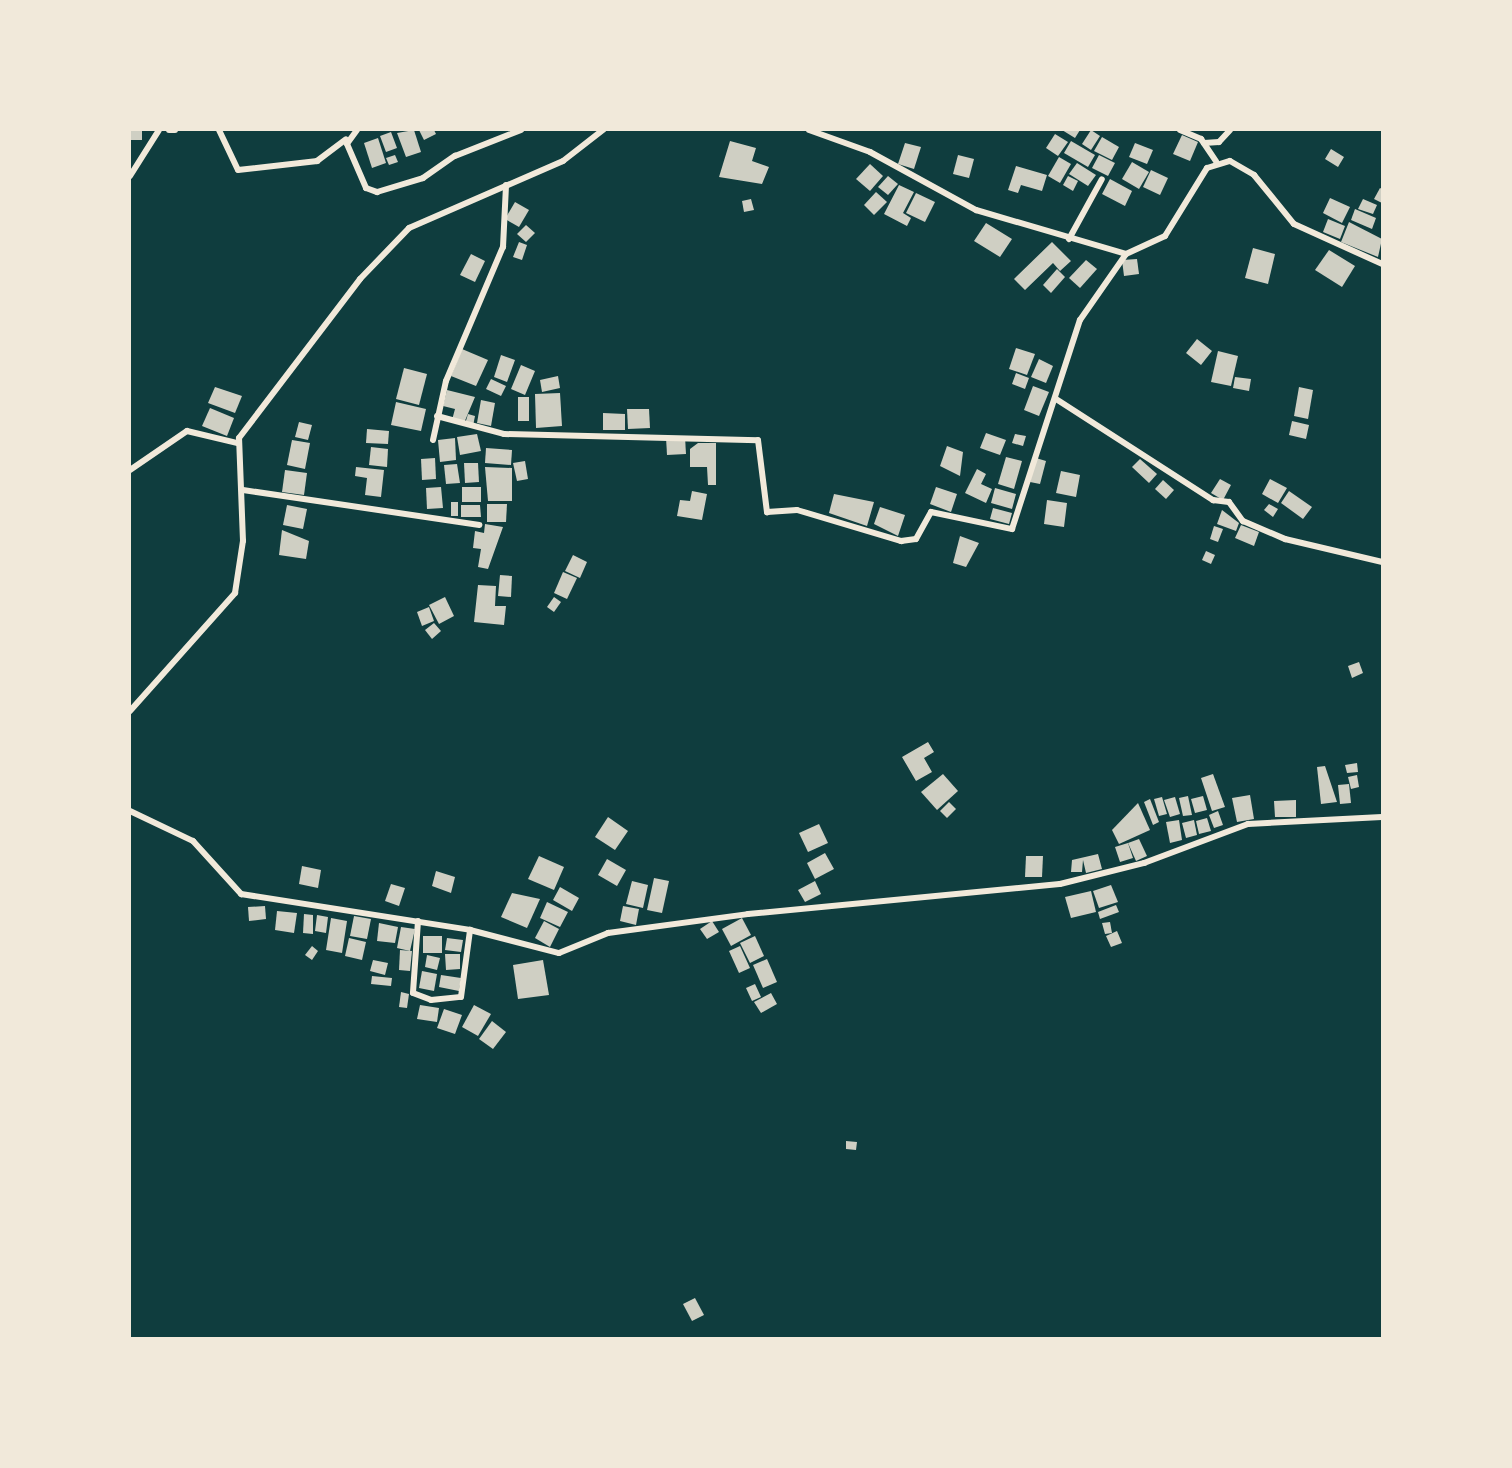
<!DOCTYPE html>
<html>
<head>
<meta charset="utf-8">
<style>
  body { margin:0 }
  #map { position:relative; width:1512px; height:1468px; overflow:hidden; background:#0f3d3e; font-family:"PT Sans",sans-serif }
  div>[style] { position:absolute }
  .building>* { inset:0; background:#cfcfc3 }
  .minor>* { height:6px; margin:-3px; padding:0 3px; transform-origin:3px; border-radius:3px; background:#f1e9da }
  span { translate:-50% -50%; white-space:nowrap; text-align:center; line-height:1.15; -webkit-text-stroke:6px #f1e9da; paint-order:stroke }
  .frame { position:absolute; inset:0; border:131px solid #f1e9da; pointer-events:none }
</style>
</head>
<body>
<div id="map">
  <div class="building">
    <div style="clip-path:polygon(130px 130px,142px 130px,142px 140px,130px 140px)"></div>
    <div style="clip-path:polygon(414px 130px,421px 152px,406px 157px,397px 133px)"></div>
    <div style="clip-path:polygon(419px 130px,434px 130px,436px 134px,424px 140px)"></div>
    <div style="clip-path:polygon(1062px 130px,1080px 130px,1075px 138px)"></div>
    <div style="clip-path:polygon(1091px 130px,1100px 136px,1091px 150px,1082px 144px)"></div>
    <div style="clip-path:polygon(391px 132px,397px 148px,386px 152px,380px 136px)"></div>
    <div style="clip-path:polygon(1055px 134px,1068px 142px,1058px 156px,1046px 148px)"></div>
    <div style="clip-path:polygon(1182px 135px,1198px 142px,1190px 161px,1173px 154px)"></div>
    <div style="clip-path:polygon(1102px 137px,1119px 147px,1112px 160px,1094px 151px)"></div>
    <div style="clip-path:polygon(378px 138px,386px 163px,372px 168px,364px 143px)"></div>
    <div style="clip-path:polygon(730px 141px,756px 148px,752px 161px,769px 167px,762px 184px,719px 177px)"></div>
    <div style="clip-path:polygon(1071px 141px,1095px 155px,1088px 167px,1064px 153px)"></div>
    <div style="clip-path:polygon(905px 143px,921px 147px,914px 169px,898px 164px)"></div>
    <div style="clip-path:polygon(1135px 143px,1153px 150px,1147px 164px,1129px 157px)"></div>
    <div style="clip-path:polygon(1331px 149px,1344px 157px,1338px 167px,1325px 159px)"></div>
    <div style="clip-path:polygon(395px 155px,398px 162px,389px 165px,386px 158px)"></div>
    <div style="clip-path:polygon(958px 155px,974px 159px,969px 178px,953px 174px)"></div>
    <div style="clip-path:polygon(1099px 155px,1115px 163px,1108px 176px,1092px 168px)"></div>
    <div style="clip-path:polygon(1059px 157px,1071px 164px,1060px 183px,1048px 176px)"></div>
    <div style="clip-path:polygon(1132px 162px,1149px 172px,1139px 189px,1122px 179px)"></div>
    <div style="clip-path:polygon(1077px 163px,1096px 175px,1088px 186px,1069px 174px)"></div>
    <div style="clip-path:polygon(870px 164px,883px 176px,870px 191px,856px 179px)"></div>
    <div style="clip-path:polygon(1016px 166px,1047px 175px,1042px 191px,1021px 185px,1018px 193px,1008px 190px)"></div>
    <div style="clip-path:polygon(1151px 170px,1168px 178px,1160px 195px,1143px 187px)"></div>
    <div style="clip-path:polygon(888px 176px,898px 184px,888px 195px,878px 187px)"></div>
    <div style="clip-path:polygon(1068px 176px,1078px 181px,1073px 191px,1063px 185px)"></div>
    <div style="clip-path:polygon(1110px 179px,1132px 191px,1125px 206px,1102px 194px)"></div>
    <div style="clip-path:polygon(899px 185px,914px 192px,903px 213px,911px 218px,907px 226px,884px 214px)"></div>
    <div style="clip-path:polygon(1380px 188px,1382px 189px,1382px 203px,1374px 199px)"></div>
    <div style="clip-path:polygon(876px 192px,887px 202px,874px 215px,864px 205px)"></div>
    <div style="clip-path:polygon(916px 193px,935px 202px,925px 222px,906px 213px)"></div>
    <div style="clip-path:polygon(1330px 198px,1350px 207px,1342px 223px,1323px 213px)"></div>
    <div style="clip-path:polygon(751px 199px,754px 210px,744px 212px,742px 201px)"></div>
    <div style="clip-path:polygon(1363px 199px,1377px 205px,1373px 214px,1358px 209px)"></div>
    <div style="clip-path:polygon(515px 202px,529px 210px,519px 227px,505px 219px)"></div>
    <div style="clip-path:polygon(1355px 209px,1376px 218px,1372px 229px,1351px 220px)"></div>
    <div style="clip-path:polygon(1328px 219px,1345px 226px,1340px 239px,1323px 232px)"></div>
    <div style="clip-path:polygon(1349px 222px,1382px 239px,1378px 257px,1341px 242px)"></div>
    <div style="clip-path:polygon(986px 223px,1012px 239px,1000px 257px,974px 241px)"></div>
    <div style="clip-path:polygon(526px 225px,535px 233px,526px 242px,517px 234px)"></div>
    <div style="clip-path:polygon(519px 242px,527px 245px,522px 260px,513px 257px)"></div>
    <div style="clip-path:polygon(1052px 242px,1071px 261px,1060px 271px,1053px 263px,1025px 290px,1014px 279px)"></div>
    <div style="clip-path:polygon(1253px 248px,1275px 254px,1268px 284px,1245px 278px)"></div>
    <div style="clip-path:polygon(1329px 250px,1355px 266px,1342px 287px,1315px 270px)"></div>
    <div style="clip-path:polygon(471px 254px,485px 261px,475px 282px,460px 275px)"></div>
    <div style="clip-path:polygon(1137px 259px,1139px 274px,1124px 276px,1122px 260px)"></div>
    <div style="clip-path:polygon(1086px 260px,1097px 269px,1080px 288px,1069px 278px)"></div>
    <div style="clip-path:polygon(1057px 269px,1065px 277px,1051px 293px,1043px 285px)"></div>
    <div style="clip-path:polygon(1197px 339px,1212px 351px,1201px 365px,1186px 353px)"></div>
    <div style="clip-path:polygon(1016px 348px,1035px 354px,1027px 375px,1009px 369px)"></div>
    <div style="clip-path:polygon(462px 349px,488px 360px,476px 386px,451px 376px)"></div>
    <div style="clip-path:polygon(1218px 351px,1238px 356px,1231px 386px,1211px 382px)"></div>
    <div style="clip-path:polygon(501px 355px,515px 360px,507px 382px,494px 377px)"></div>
    <div style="clip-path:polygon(1039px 359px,1053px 366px,1046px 383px,1031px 377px)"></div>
    <div style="clip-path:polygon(521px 365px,535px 371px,525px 395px,511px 389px)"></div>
    <div style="clip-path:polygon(404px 368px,427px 374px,419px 405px,396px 399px)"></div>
    <div style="clip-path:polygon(1016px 373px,1029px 378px,1025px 389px,1012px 384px)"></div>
    <div style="clip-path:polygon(558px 376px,560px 388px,542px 392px,540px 380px)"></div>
    <div style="clip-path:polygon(1235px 377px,1251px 379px,1249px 391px,1233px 388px)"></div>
    <div style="clip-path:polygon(491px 379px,506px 386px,501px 396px,486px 389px)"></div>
    <div style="clip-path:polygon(1033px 386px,1049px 392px,1039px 416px,1024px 410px)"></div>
    <div style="clip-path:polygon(215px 387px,242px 396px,235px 413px,208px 403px)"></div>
    <div style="clip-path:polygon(1299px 387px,1313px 390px,1308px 419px,1294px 416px)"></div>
    <div style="clip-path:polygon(447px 390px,475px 397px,464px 423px,452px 420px,455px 409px,443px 406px)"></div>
    <div style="clip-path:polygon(560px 393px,562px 426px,536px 428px,535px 394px)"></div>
    <div style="clip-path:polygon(518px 397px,529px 397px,529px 421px,518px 421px)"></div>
    <div style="clip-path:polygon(481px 400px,495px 403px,491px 426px,477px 423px)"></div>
    <div style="clip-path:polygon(396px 402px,426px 409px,421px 431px,391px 425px)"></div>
    <div style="clip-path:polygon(210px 408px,234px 418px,227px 436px,202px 426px)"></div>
    <div style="clip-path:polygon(627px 409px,649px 409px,650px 428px,628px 429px)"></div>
    <div style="clip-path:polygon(603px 413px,625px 414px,625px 430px,603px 430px)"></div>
    <div style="clip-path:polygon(468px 414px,475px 416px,473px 426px,465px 424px)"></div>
    <div style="clip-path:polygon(1292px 421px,1309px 425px,1306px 439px,1289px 435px)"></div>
    <div style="clip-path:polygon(299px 422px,312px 425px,308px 440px,295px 437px)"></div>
    <div style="clip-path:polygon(367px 429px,389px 431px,388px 444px,366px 443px)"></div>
    <div style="clip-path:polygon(986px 433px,1006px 440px,1000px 455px,980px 448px)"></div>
    <div style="clip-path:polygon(477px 434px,481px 451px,460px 455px,457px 437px)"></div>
    <div style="clip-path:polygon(1015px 434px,1026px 436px,1023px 446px,1012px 443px)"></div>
    <div style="clip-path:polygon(666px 437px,685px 437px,686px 454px,667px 455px)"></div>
    <div style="clip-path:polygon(455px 438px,456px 460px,440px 462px,438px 440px)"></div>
    <div style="clip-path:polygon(292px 440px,310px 443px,305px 469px,287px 465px)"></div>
    <div style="clip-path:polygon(698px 443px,716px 443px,716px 485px,708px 485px,707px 467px,690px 467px,690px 449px)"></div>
    <div style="clip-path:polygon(947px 446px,963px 452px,960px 476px,940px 466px)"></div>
    <div style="clip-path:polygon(371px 447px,388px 449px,387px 467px,369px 465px)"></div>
    <div style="clip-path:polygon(486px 448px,512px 450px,511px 465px,485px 463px)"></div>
    <div style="clip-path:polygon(1006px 457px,1022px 461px,1014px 489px,998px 484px)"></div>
    <div style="clip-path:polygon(435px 458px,436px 479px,422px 480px,421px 459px)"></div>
    <div style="clip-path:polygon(1036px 458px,1046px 461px,1040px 484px,1030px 482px)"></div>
    <div style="clip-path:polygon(1140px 459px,1157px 474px,1149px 483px,1132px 467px)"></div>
    <div style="clip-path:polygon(525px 461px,528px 479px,517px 481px,513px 463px)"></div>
    <div style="clip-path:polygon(464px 463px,478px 463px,479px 482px,465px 483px)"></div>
    <div style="clip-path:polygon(457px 464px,460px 483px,446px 484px,444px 465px)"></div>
    <div style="clip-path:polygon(356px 467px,384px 470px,381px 497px,365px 495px,367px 478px,355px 476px)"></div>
    <div style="clip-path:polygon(485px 467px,512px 468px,512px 501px,488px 501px)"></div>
    <div style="clip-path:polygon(977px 469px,986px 474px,981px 484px,992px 489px,986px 503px,965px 493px)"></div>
    <div style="clip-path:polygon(285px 470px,307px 473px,304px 495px,282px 492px)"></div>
    <div style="clip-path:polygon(1061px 471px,1080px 475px,1076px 497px,1056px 493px)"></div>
    <div style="clip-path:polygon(1220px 479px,1231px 485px,1223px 500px,1211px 493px)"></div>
    <div style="clip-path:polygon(1270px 479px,1287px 488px,1278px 503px,1262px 494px)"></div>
    <div style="clip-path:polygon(1163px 480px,1174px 490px,1166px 499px,1155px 489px)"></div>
    <div style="clip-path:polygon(441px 487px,443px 508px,427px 509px,426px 488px)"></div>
    <div style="clip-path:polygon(462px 487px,481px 487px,481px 502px,462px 502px)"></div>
    <div style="clip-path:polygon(936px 487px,957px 494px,951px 512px,930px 504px)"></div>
    <div style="clip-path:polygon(995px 488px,1016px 494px,1012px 509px,991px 503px)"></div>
    <div style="clip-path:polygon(692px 491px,707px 494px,702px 520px,677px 516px,680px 500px,690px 501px)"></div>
    <div style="clip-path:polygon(1289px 491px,1312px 507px,1303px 519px,1281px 503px)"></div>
    <div style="clip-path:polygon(834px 494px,874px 502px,867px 526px,829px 513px)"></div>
    <div style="clip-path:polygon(1047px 500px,1067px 503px,1064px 527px,1044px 524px)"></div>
    <div style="clip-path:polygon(451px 502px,458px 502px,458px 516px,451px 516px)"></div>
    <div style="clip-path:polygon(487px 504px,507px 504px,506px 522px,487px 522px)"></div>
    <div style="clip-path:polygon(1269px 504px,1278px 509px,1273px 517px,1264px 510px)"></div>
    <div style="clip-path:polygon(287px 505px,307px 509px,303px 529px,283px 525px)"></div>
    <div style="clip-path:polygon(461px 505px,480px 505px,481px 517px,461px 517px)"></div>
    <div style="clip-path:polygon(880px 507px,905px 515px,898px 536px,874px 524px)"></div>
    <div style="clip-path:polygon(993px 508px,1012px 513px,1009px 524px,990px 519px)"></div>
    <div style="clip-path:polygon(1222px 510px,1239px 523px,1236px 531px,1217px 524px)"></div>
    <div style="clip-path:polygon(485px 524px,503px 527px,488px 569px,478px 567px,481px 549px,473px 548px,475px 531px,484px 533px)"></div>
    <div style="clip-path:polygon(1241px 525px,1259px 532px,1254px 546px,1235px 538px)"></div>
    <div style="clip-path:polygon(1214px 526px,1223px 529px,1218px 542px,1210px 539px)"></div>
    <div style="clip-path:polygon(282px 530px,309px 541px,306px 559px,279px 555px)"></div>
    <div style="clip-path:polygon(960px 536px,979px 543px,966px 567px,953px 563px)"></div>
    <div style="clip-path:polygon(1206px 551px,1215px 555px,1211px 564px,1202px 560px)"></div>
    <div style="clip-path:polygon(573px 555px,587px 562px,580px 578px,565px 571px)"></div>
    <div style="clip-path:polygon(563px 572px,577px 578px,567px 599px,554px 593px)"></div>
    <div style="clip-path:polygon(500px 575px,512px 576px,511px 597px,498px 596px)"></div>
    <div style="clip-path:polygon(478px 585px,496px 586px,495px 606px,506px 606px,504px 625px,474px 622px)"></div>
    <div style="clip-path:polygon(445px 597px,454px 616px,439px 624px,429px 605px)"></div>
    <div style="clip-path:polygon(554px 597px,561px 602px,554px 612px,547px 607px)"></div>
    <div style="clip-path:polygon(429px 607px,434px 621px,422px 626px,417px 612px)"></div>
    <div style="clip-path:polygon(434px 623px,441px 631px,432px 639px,425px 630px)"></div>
    <div style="clip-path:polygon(1359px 662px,1363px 673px,1352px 678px,1348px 666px)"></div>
    <div style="clip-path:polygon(928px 742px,934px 752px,924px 758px,932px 772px,916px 781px,902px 757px)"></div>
    <div style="clip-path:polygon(1357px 763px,1358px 772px,1347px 773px,1345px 765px)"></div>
    <div style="clip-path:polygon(1325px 766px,1337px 802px,1321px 804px,1317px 767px)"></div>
    <div style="clip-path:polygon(943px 774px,958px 791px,937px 810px,921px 792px)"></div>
    <div style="clip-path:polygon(1213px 774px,1225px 807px,1212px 811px,1201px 778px)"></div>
    <div style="clip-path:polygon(1357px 775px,1359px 787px,1351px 789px,1348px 777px)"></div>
    <div style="clip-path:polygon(1349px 784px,1351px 803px,1340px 804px,1338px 785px)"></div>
    <div style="clip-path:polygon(1250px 795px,1254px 819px,1237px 822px,1232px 798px)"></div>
    <div style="clip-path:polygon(1188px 796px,1192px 815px,1183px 816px,1179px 798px)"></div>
    <div style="clip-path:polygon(1203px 796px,1207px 810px,1195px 813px,1191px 799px)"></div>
    <div style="clip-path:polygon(1162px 797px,1167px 814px,1159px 816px,1154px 799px)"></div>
    <div style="clip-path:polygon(1175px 797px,1180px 814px,1170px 817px,1164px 800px)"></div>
    <div style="clip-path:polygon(1150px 799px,1159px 822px,1153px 825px,1144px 802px)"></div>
    <div style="clip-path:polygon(1296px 800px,1296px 817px,1275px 817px,1274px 801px)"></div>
    <div style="clip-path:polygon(949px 802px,956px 809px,947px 818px,940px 811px)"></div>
    <div style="clip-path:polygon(1138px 803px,1150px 830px,1119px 844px,1112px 830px)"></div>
    <div style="clip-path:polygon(1218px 811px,1223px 825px,1214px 828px,1209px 815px)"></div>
    <div style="clip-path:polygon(608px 817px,628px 831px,615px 850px,595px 837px)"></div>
    <div style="clip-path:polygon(1207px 818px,1211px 831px,1199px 834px,1196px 821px)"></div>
    <div style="clip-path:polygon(1179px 820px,1182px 840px,1170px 843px,1166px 822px)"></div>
    <div style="clip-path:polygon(1194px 820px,1197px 835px,1186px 838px,1182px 823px)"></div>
    <div style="clip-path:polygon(819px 824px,828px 843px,808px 852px,799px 833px)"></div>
    <div style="clip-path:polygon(1139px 839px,1147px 856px,1136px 861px,1128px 843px)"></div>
    <div style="clip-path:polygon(1128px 843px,1133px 858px,1120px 862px,1115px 847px)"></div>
    <div style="clip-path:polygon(825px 853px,834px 869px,815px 879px,807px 863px)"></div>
    <div style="clip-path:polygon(1098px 854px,1102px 869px,1086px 873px,1083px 860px,1082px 872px,1071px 872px,1072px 860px)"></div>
    <div style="clip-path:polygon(539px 856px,564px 867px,554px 890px,528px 879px)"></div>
    <div style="clip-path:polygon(1026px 856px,1043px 856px,1042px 877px,1025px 877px)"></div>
    <div style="clip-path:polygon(607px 859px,626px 870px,617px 886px,598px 875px)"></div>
    <div style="clip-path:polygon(302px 866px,321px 870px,318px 888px,299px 884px)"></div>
    <div style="clip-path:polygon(436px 871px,455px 877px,451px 893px,432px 886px)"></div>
    <div style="clip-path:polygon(654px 878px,669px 881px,662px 913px,647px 910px)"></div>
    <div style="clip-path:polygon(632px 881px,648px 885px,643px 908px,626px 904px)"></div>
    <div style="clip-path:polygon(815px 881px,821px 894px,805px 902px,798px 890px)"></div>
    <div style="clip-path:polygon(391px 884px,405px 888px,399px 906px,385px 901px)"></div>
    <div style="clip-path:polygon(1111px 885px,1118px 902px,1099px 908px,1093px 891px)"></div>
    <div style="clip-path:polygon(560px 887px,579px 898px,572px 911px,553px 900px)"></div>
    <div style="clip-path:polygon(1091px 891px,1096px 912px,1071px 918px,1065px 897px)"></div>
    <div style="clip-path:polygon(512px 893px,540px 899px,527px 928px,501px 917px)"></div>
    <div style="clip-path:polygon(547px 902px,568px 912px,560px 927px,540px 918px)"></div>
    <div style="clip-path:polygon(1116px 905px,1119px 912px,1100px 919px,1098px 912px)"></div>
    <div style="clip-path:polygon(265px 906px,266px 919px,249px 921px,248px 907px)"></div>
    <div style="clip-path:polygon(623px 906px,639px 909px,636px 925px,620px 921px)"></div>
    <div style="clip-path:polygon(277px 911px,297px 913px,294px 933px,275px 930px)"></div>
    <div style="clip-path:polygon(304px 914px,313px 915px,313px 934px,303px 933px)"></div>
    <div style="clip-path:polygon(317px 915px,328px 917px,326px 933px,315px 931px)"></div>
    <div style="clip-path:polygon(354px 916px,371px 919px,367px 939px,350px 936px)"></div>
    <div style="clip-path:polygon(331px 918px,347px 921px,342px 953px,326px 950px)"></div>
    <div style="clip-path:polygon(742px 918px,751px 935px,731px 946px,722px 929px)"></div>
    <div style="clip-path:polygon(544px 921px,559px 929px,550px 947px,535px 938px)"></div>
    <div style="clip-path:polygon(712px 921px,719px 932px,707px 939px,700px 929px)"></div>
    <div style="clip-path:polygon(1110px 922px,1112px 933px,1105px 934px,1102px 923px)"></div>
    <div style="clip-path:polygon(379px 923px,398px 927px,395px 943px,377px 941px)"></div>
    <div style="clip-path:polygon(401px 927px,415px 929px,410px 951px,397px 948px)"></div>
    <div style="clip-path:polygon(1117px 931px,1122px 943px,1111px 947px,1106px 936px)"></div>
    <div style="clip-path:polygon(423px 936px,442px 936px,442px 953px,423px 953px)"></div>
    <div style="clip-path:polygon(755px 936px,764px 956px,750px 963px,740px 943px)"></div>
    <div style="clip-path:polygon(349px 938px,366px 942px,362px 960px,345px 956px)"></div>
    <div style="clip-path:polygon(447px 938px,463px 940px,461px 952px,445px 950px)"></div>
    <div style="clip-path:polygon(312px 946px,318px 951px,312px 960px,305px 955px)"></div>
    <div style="clip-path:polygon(740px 946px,750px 968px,739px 973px,729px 951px)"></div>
    <div style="clip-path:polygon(400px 950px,412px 951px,410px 971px,399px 970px)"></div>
    <div style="clip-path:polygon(445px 954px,460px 954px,460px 969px,446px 970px)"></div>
    <div style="clip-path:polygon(427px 955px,440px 958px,437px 970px,425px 967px)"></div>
    <div style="clip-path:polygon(767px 959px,777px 982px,763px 988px,753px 965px)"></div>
    <div style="clip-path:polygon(373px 960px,388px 963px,385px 975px,370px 971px)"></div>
    <div style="clip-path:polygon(543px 960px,549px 995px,518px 999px,513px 965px)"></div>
    <div style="clip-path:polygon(422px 971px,437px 974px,434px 991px,419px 988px)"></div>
    <div style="clip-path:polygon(441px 975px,461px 978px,459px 991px,439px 987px)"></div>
    <div style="clip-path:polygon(372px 976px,392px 978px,391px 986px,371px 984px)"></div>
    <div style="clip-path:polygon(755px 984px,761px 997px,752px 1001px,746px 988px)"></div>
    <div style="clip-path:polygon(401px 992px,409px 994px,407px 1008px,399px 1007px)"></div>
    <div style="clip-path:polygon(771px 993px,777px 1004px,761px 1013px,754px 1002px)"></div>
    <div style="clip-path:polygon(420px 1005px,439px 1008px,437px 1022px,417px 1019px)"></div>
    <div style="clip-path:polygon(474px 1005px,491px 1014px,478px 1036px,462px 1027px)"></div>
    <div style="clip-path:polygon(444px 1009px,462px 1015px,455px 1034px,437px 1028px)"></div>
    <div style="clip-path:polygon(492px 1021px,506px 1032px,493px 1049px,479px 1039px)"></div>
    <div style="clip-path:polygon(846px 1141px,857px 1142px,856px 1150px,846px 1149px)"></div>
    <div style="clip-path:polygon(695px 1298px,704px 1315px,692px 1321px,683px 1304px)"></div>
  </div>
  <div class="minor">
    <div style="left:169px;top:130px;width:6px"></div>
    <div style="left:219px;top:130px;width:44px;rotate:64.6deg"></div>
    <div style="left:238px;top:170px;width:80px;rotate:-6.5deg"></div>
    <div style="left:317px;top:161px;width:36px;rotate:-37deg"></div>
    <div style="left:357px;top:130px;width:17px;rotate:126deg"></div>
    <div style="left:347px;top:144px;width:48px;rotate:66.6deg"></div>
    <div style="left:366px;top:188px;width:12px;rotate:20deg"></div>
    <div style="left:377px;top:192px;width:48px;rotate:-16.9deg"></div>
    <div style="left:423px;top:178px;width:39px;rotate:-35deg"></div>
    <div style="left:455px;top:156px;width:71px;rotate:-21.5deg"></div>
    <div style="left:809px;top:130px;width:65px;rotate:19.8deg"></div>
    <div style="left:870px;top:152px;width:121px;rotate:28.7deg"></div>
    <div style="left:976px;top:210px;width:156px;rotate:16.3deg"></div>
    <div style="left:1126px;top:254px;width:43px;rotate:-24.8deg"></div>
    <div style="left:1165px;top:236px;width:80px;rotate:-58.3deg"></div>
    <div style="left:1207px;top:168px;width:24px;rotate:-17deg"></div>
    <div style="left:1230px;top:161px;width:28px;rotate:30deg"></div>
    <div style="left:1254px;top:175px;width:63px;rotate:50.8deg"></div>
    <div style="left:1294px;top:224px;width:97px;rotate:24.4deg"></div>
    <div style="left:1180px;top:130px;width:23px;rotate:23deg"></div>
    <div style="left:1201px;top:139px;width:27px;rotate:56deg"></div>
    <div style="left:1204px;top:143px;width:15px;rotate:-4deg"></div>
    <div style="left:1219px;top:142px;width:16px;rotate:-47deg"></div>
    <div style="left:130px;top:176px;width:54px;rotate:-57.8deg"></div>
    <div style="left:1069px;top:239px;width:68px;rotate:-61.2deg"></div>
    <div style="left:1056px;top:399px;width:187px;rotate:32.8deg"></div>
    <div style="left:1213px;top:500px;width:16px;rotate:7deg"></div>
    <div style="left:1229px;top:502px;width:24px;rotate:54deg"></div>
    <div style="left:1243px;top:521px;width:46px;rotate:23.2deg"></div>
    <div style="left:1285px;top:539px;width:100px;rotate:13.3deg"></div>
    <div style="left:437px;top:416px;width:69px;rotate:15deg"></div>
    <div style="left:504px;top:434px;width:254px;rotate:1.4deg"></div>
    <div style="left:758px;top:440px;width:73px;rotate:82.9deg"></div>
    <div style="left:767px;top:512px;width:30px;rotate:-4deg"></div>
    <div style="left:797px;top:510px;width:109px;rotate:16.6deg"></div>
    <div style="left:901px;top:541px;width:15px;rotate:-8deg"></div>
    <div style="left:916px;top:539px;width:31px;rotate:-61deg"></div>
    <div style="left:931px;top:512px;width:83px;rotate:11.9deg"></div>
    <div style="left:1012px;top:529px;width:220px;rotate:-72deg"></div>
    <div style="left:1080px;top:320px;width:80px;rotate:-55.1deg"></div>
    <div style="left:433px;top:440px;width:60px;rotate:-77.6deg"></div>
    <div style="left:446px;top:381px;width:146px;rotate:-67deg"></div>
    <div style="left:503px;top:247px;width:62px;rotate:-87.2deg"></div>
    <div style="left:130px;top:470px;width:69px;rotate:-34.4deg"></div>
    <div style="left:187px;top:431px;width:51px;rotate:13.5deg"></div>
    <div style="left:243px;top:490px;width:239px;rotate:8.4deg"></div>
    <div style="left:130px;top:711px;width:158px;rotate:-48.3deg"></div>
    <div style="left:235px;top:593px;width:53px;rotate:-81.3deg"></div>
    <div style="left:243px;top:541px;width:103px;rotate:-92.2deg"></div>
    <div style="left:239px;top:438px;width:200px;rotate:-52.7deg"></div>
    <div style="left:360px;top:279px;width:71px;rotate:-46.1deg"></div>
    <div style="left:409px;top:228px;width:168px;rotate:-23.5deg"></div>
    <div style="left:563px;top:161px;width:51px;rotate:-37.8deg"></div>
    <div style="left:130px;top:811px;width:70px;rotate:25.5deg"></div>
    <div style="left:193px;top:841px;width:72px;rotate:47.8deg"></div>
    <div style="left:241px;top:894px;width:232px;rotate:8.9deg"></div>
    <div style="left:470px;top:930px;width:92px;rotate:14.5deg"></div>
    <div style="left:559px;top:953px;width:53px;rotate:-22.2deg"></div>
    <div style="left:608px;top:933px;width:141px;rotate:-7.7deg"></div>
    <div style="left:748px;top:914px;width:313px;rotate:-5.5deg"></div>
    <div style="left:1060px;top:884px;width:87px;rotate:-14deg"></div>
    <div style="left:1144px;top:863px;width:111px;rotate:-20.6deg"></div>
    <div style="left:1248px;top:824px;width:134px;rotate:-3deg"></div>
    <div style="left:418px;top:921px;width:72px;rotate:94deg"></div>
    <div style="left:413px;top:993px;width:19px;rotate:21deg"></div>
    <div style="left:431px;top:1000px;width:30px;rotate:-6deg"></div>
    <div style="left:461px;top:997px;width:68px;rotate:-82.3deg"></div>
  </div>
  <div class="frame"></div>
</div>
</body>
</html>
